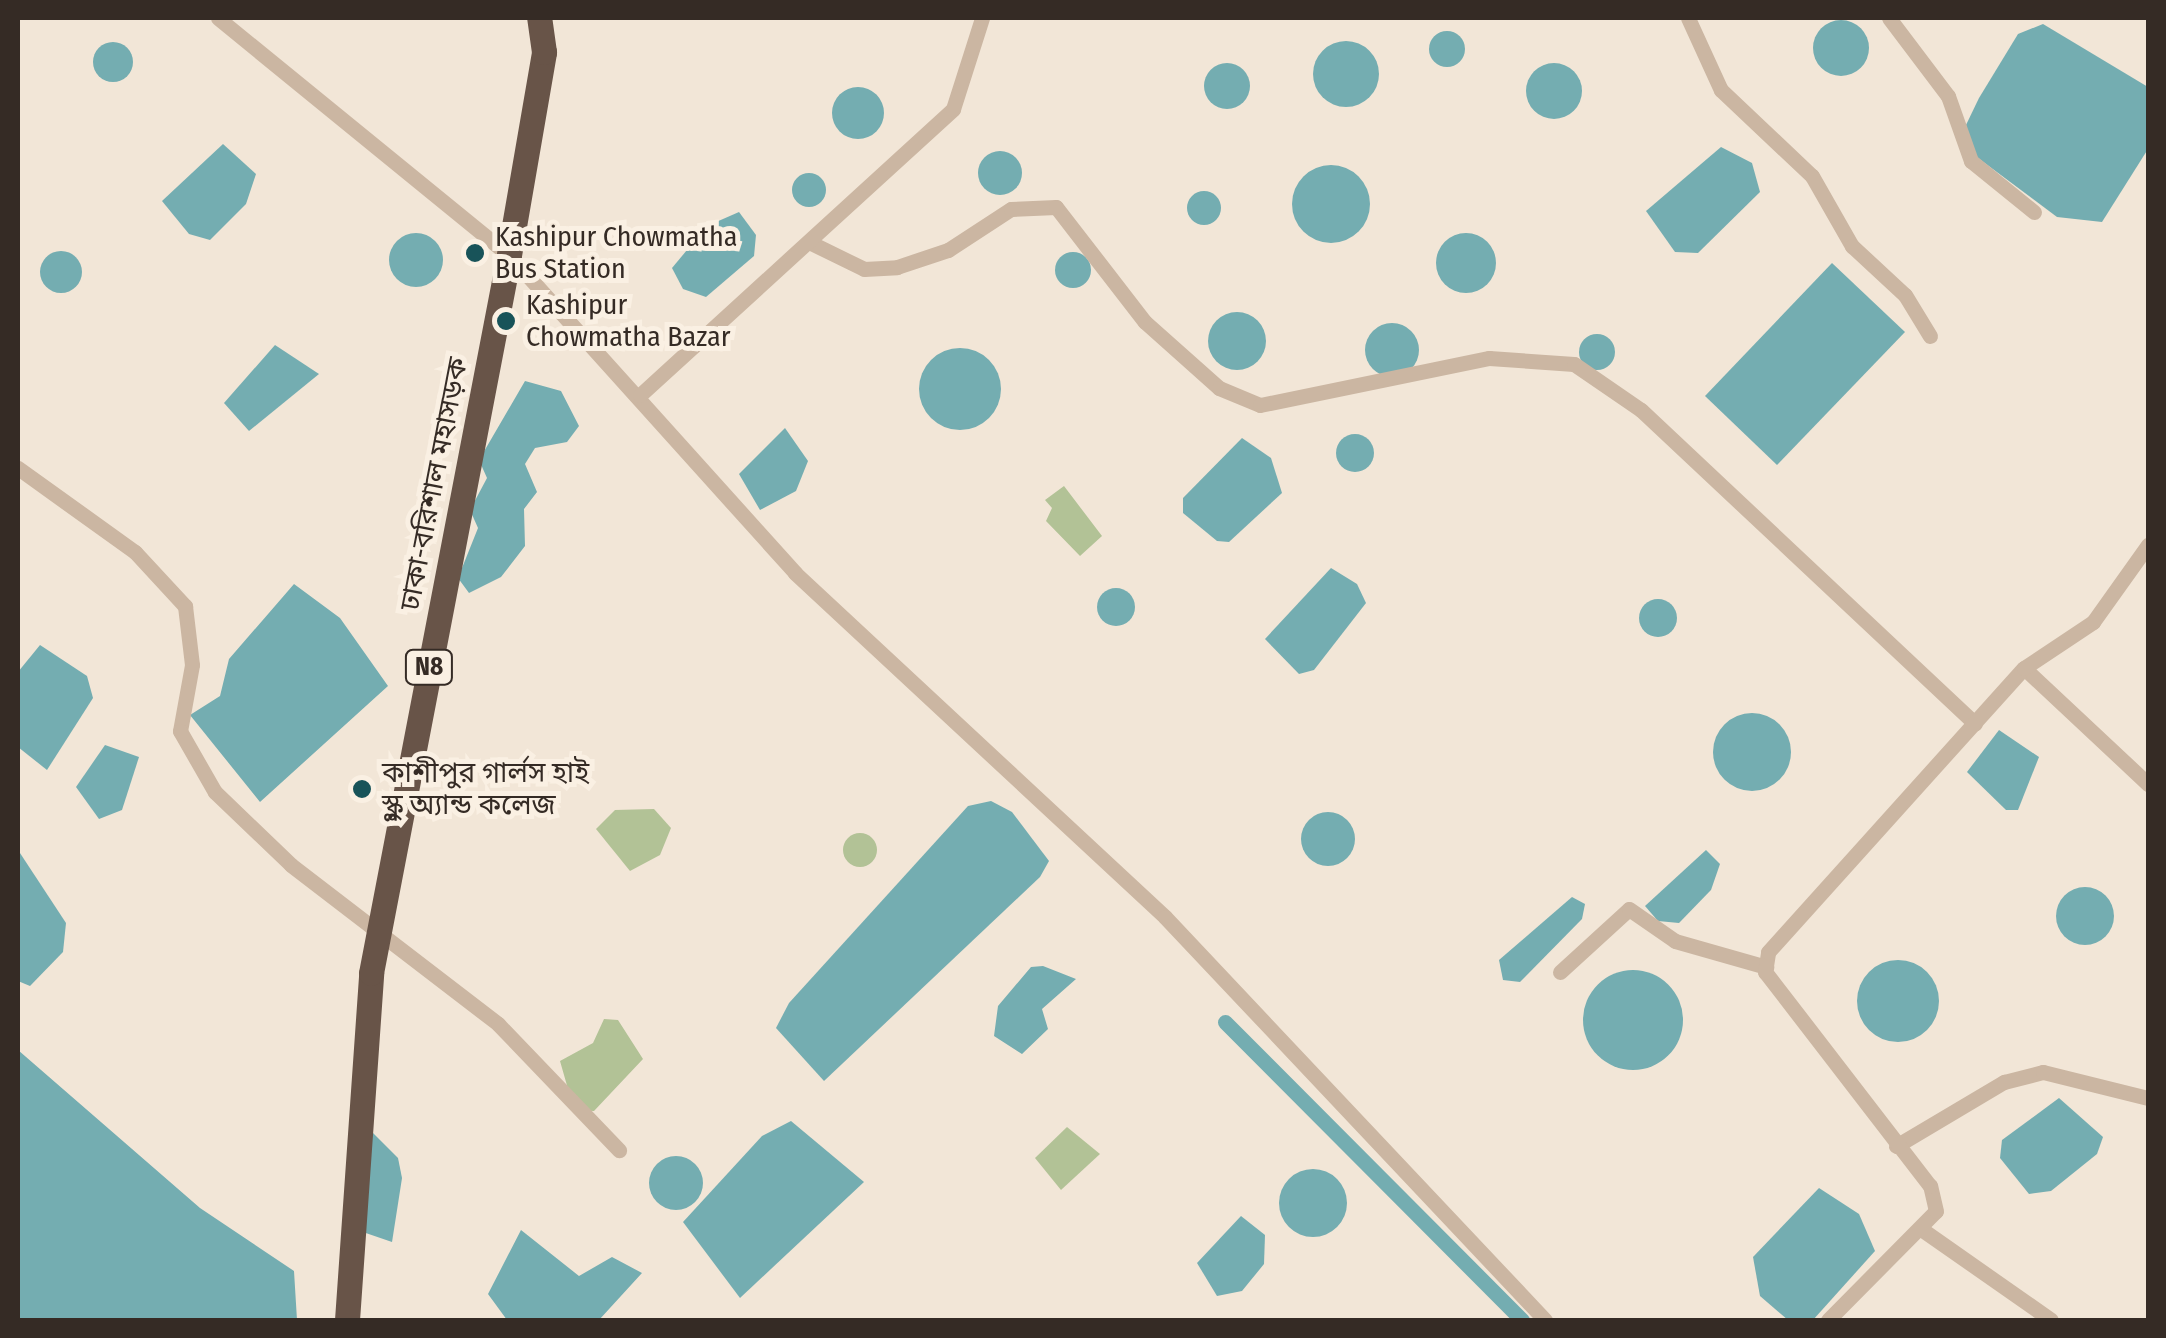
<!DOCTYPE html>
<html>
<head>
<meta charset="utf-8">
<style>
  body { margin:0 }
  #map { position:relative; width:2166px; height:1338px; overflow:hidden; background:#f2e6d7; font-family:"Fira Sans Condensed","Noto Sans Bengali",sans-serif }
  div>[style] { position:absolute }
  .green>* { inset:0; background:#b2c296 }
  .round { border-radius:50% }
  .water>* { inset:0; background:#74adb1 }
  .canal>* { height:15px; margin:-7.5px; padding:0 7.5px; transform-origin:7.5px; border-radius:7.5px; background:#74adb1 }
  .minor>* { height:15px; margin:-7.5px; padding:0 7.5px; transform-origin:7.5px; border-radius:7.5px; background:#cbb6a2 }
  .trunk>* { height:25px; margin:-12.5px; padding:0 12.5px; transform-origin:12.5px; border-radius:12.5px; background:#685448 }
  .dots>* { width:28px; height:28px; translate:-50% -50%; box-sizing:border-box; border:5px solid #faf0e3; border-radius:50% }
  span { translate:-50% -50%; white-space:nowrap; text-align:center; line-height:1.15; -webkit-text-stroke:10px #faf0e3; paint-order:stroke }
  .shield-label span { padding:2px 8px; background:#faf0e3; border:2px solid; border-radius:8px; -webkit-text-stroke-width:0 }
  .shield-label { font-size:25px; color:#352b25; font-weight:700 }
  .poi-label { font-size:28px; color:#352b25 }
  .left { translate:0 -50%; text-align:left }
  .street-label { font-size:28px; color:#352b25 }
  .frame { position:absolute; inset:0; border:20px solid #352b25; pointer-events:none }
</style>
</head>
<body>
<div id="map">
  <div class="green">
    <div style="clip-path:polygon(1064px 486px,1102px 536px,1080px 556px,1046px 521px,1052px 508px,1045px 500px)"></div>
    <div style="clip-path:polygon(654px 809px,671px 828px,660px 855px,630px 871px,596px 829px,615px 810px)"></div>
    <div class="round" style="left:843px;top:833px;width:34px;height:34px"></div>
    <div style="clip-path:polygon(604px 1019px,618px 1020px,643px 1059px,594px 1111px,574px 1110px,560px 1061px,593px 1043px)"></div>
    <div style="clip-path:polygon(1067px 1127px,1100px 1154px,1061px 1190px,1035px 1158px)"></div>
  </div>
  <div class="water">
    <div class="round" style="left:1813px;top:20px;width:56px;height:56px"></div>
    <div style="clip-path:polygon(2043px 24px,2148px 87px,2148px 149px,2102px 222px,2057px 217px,1974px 155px,1966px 125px,1979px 98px,2018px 34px)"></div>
    <div class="round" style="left:1429px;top:31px;width:36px;height:36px"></div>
    <div class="round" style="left:1313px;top:41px;width:66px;height:66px"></div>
    <div class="round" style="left:93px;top:42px;width:40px;height:40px"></div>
    <div class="round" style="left:1526px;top:63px;width:56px;height:56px"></div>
    <div class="round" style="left:1204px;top:63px;width:46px;height:46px"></div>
    <div class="round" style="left:832px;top:87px;width:52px;height:52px"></div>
    <div style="clip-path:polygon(223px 144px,256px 174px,246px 204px,210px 240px,189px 234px,162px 201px)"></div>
    <div style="clip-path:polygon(1721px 147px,1752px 163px,1760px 192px,1698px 253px,1675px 252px,1646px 211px)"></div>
    <div class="round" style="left:978px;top:151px;width:44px;height:44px"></div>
    <div class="round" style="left:1292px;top:165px;width:78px;height:78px"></div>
    <div class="round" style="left:792px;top:173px;width:34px;height:34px"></div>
    <div class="round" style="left:1187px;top:191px;width:34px;height:34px"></div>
    <div style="clip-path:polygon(739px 212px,756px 235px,754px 256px,706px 297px,683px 289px,672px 268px,707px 226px)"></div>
    <div class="round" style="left:1436px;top:233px;width:60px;height:60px"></div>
    <div class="round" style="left:389px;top:233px;width:54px;height:54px"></div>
    <div class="round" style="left:40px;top:251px;width:42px;height:42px"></div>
    <div class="round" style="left:1055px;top:252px;width:36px;height:36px"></div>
    <div style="clip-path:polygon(1832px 263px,1905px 332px,1777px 465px,1705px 396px)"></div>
    <div class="round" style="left:1208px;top:312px;width:58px;height:58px"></div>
    <div class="round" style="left:1365px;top:323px;width:54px;height:54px"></div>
    <div class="round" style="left:1579px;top:334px;width:36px;height:36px"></div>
    <div style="clip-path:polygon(275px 345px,319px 374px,249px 431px,224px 403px)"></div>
    <div class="round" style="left:919px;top:348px;width:82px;height:82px"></div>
    <div style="clip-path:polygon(525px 381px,561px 391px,579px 426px,567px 442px,535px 448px,525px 464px,537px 492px,524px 509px,525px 546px,501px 577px,469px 593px,458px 578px,478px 528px,470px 510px,487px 478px,479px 460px)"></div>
    <div style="clip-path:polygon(785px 428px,808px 461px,796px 491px,760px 510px,739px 474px)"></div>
    <div class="round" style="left:1336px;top:434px;width:38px;height:38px"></div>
    <div style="clip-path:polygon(1242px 438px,1271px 458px,1282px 493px,1229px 542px,1217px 541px,1183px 513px,1183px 498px)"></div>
    <div style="clip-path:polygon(1331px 568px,1357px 584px,1366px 603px,1314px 670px,1299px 674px,1265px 639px)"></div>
    <div style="clip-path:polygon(294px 584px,340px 618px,388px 686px,260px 802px,190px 715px,220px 696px,229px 659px)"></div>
    <div class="round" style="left:1097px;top:588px;width:38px;height:38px"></div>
    <div class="round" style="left:1639px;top:599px;width:38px;height:38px"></div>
    <div style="clip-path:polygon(40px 645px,87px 676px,93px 698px,47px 770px,18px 747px,18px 672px)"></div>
    <div class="round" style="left:1713px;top:713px;width:78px;height:78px"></div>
    <div style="clip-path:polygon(1999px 730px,2039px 757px,2018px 810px,2006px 810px,1967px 772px)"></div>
    <div style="clip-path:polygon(105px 745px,139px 757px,122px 810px,99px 819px,76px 787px)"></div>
    <div style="clip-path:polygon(991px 801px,1012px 812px,1049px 861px,1040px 877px,824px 1081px,776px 1028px,789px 1003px,968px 806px)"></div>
    <div class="round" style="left:1301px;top:812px;width:54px;height:54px"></div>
    <div style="clip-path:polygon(18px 850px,66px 923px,63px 952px,30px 986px,18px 981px)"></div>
    <div style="clip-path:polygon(1706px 850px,1720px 864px,1711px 890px,1679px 923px,1658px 921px,1645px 906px)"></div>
    <div class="round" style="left:2056px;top:887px;width:58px;height:58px"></div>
    <div style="clip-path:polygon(1572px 897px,1585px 904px,1582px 919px,1520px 982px,1503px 980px,1499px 960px)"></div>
    <div class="round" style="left:1857px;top:960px;width:82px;height:82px"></div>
    <div style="clip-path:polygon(1043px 966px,1076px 979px,1042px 1009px,1048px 1029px,1022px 1054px,994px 1036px,998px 1006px,1031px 967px)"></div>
    <div class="round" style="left:1583px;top:970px;width:100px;height:100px"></div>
    <div style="clip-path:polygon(18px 1050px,200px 1208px,294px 1271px,297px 1320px,18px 1320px)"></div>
    <div style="clip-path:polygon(2059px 1098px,2103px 1137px,2097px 1154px,2051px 1191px,2029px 1194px,2000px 1158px,2002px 1140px)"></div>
    <div style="clip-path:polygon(791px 1121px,864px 1182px,740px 1298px,683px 1222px,762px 1136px)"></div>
    <div style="clip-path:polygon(370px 1130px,398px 1158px,402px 1178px,392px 1242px,357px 1230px)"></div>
    <div class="round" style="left:649px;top:1156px;width:54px;height:54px"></div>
    <div class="round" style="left:1279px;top:1169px;width:68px;height:68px"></div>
    <div style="clip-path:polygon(1819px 1188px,1859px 1214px,1875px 1251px,1813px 1320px,1788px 1320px,1760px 1296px,1753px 1257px)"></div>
    <div style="clip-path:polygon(1241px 1216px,1265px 1235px,1264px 1264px,1242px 1291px,1217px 1296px,1197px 1263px)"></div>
    <div style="clip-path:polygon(521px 1230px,579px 1276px,612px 1257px,642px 1273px,599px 1320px,507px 1320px,488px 1294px)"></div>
  </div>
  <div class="canal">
    <div style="left:1225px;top:1022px;width:421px;rotate:45.1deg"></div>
  </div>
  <div class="minor">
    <div style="left:218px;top:18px;width:375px;rotate:39.2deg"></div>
    <div style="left:509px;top:255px;width:428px;rotate:48deg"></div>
    <div style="left:795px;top:573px;width:505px;rotate:42.91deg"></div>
    <div style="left:1165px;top:917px;width:554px;rotate:46.68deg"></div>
    <div style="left:1688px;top:18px;width:79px;rotate:65.4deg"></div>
    <div style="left:1721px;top:90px;width:125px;rotate:43.4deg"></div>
    <div style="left:1812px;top:176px;width:81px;rotate:60.3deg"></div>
    <div style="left:1852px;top:246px;width:72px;rotate:42.8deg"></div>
    <div style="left:1905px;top:295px;width:48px;rotate:58.6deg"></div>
    <div style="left:1889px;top:18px;width:98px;rotate:52.9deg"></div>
    <div style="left:1948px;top:96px;width:69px;rotate:70.5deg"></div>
    <div style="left:1971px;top:161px;width:81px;rotate:39deg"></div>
    <div style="left:809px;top:242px;width:61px;rotate:26.1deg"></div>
    <div style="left:864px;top:269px;width:33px;rotate:-3deg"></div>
    <div style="left:897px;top:267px;width:54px;rotate:-18.4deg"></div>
    <div style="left:948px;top:250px;width:75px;rotate:-33.1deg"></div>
    <div style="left:1011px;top:209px;width:45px;rotate:-2.5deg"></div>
    <div style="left:1056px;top:207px;width:145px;rotate:52.3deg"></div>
    <div style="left:1145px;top:322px;width:99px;rotate:41.7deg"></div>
    <div style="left:1219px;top:388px;width:44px;rotate:22.5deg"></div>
    <div style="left:1260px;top:405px;width:234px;rotate:-11.6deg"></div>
    <div style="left:1489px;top:358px;width:85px;rotate:4deg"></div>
    <div style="left:1574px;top:364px;width:81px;rotate:34.5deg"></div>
    <div style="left:1641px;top:410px;width:458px;rotate:43.2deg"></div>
    <div style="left:640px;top:395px;width:424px;rotate:-42.4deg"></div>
    <div style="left:953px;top:109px;width:96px;rotate:-72.3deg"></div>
    <div style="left:18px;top:468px;width:144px;rotate:35.7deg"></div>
    <div style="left:135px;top:552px;width:74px;rotate:47.2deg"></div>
    <div style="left:185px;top:606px;width:59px;rotate:83.2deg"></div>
    <div style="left:192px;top:665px;width:67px;rotate:100.3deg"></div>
    <div style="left:180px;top:731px;width:70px;rotate:60.2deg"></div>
    <div style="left:215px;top:792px;width:105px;rotate:43.8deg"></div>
    <div style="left:291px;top:865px;width:261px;rotate:37.5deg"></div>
    <div style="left:498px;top:1024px;width:175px;rotate:46.2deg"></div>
    <div style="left:2024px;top:668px;width:170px;rotate:43.1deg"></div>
    <div style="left:1560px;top:972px;width:93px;rotate:-42.4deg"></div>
    <div style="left:1629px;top:909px;width:56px;rotate:34.8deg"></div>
    <div style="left:1675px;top:941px;width:95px;rotate:15.9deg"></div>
    <div style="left:1896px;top:1146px;width:126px;rotate:-30.7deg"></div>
    <div style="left:2004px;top:1082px;width:40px;rotate:-14.4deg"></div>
    <div style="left:2043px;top:1072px;width:108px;rotate:13.9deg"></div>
    <div style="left:1924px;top:1231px;width:155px;rotate:35deg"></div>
    <div style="left:1828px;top:1320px;width:153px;rotate:-45.3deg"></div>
    <div style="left:1936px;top:1211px;width:26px;rotate:-103deg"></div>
    <div style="left:1930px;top:1186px;width:270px;rotate:-127.6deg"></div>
    <div style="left:1765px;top:972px;width:20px;rotate:-81deg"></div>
    <div style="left:1768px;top:952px;width:382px;rotate:-48deg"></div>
    <div style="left:2024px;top:668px;width:83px;rotate:-33.7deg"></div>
    <div style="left:2093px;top:622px;width:95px;rotate:-54.5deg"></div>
  </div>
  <div class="trunk">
    <div style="left:347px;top:1320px;width:348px;rotate:-86deg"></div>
    <div style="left:371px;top:973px;width:731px;rotate:-79.12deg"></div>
    <div style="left:509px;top:255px;width:206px;rotate:-80.2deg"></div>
    <div style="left:544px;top:52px;width:34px;rotate:-98deg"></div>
  </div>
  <div class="dots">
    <div style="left:475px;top:253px;background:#185359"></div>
    <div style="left:506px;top:321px;background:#185359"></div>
    <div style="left:362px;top:789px;background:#185359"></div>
  </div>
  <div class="shield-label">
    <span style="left:429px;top:667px">N8</span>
  </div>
  <div class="poi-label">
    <span class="left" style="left:495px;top:253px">Kashipur Chowmatha<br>Bus Station</span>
    <span class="left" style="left:526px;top:321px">Kashipur<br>Chowmatha Bazar</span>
    <span class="left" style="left:382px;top:789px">কাশীপুর গার্লস হাই<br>স্কুল অ্যান্ড কলেজ</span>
  </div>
  <div class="street-label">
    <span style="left:434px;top:484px;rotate:-79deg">ঢাকা-বরিশাল মহাসড়ক</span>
  </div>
  <div class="frame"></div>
</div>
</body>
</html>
